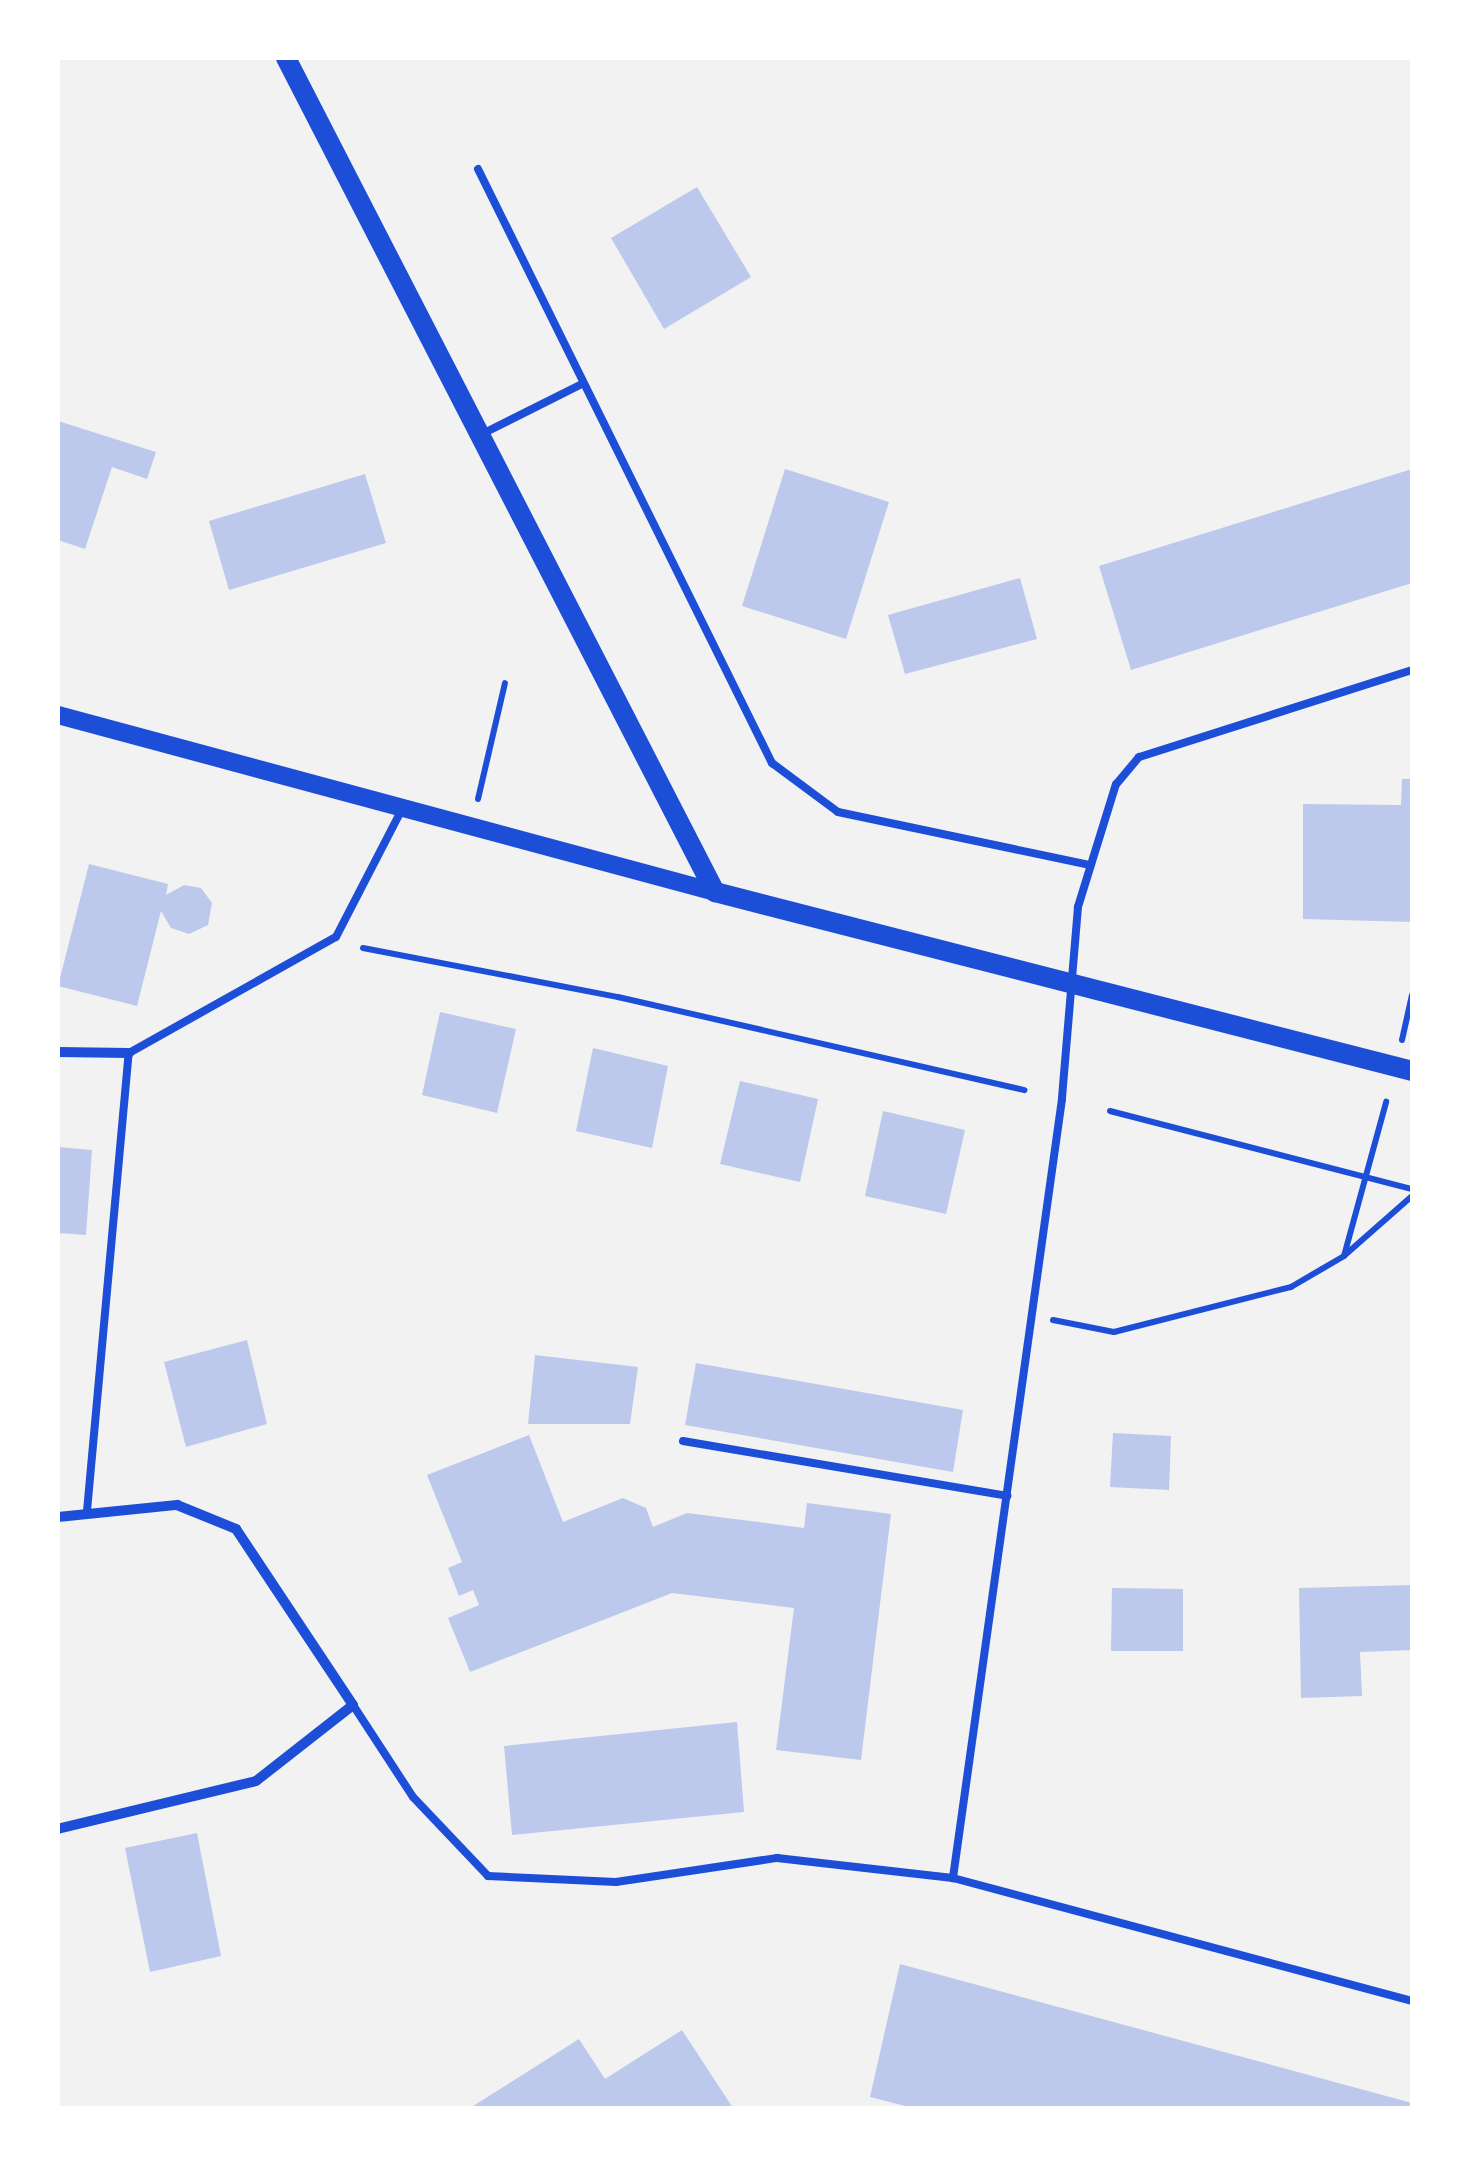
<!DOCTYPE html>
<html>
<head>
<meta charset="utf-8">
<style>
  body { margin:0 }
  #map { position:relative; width:1470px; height:2166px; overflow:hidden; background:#f2f2f2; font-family:"Alegreya Sans",sans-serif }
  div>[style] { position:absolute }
  .building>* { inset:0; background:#bdc9ec }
  .path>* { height:6px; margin:-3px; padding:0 3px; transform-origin:3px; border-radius:3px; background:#1d4ed8 }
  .service>* { height:8px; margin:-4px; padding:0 4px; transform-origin:4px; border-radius:4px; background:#1d4ed8 }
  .minor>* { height:10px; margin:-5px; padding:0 5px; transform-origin:5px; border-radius:5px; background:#1d4ed8 }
  .tertiary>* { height:18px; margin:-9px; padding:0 9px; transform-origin:9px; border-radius:9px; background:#1d4ed8 }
  .secondary>* { height:20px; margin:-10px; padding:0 10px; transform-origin:10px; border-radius:10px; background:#1d4ed8 }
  span { translate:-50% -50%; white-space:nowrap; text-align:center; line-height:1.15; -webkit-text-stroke:10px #fff; paint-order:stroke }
  .frame { position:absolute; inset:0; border:60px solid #fff; pointer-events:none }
</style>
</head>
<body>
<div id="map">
  <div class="building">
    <div style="clip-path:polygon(697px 187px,751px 277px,664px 329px,611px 238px)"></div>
    <div style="clip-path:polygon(58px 421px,156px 452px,147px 479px,112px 467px,85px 549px,58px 540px)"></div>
    <div style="clip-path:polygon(785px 469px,889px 502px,846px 639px,742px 606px)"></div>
    <div style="clip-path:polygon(1412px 469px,1412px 583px,1131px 670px,1099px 566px)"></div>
    <div style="clip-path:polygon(365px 474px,386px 543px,229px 590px,209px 521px)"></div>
    <div style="clip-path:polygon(1020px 578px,1037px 639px,905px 674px,888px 615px)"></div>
    <div style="clip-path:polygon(1402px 779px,1412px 779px,1412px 922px,1303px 919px,1303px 804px,1401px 805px)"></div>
    <div style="clip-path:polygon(89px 864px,168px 884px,166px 895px,184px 885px,201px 888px,212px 903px,208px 925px,189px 934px,171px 928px,161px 911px,137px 1006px,58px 986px)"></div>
    <div style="clip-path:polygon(440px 1012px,516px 1029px,497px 1113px,422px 1095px)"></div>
    <div style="clip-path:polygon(593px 1048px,668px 1066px,652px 1148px,576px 1131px)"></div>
    <div style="clip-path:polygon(740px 1081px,818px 1099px,800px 1182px,720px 1164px)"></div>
    <div style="clip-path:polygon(883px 1111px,965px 1130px,946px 1214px,865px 1196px)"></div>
    <div style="clip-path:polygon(58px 1147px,92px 1150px,86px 1235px,58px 1233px)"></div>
    <div style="clip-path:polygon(247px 1340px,267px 1424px,186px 1447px,164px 1362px)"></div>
    <div style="clip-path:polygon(535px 1355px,638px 1367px,630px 1424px,528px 1424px)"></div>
    <div style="clip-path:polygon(696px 1363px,963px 1410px,953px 1472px,685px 1425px)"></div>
    <div style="clip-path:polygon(1113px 1433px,1171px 1436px,1169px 1490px,1110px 1487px)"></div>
    <div style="clip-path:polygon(529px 1435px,563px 1522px,623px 1498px,646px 1508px,653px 1527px,687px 1513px,804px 1528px,807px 1503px,891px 1514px,861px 1760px,776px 1750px,794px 1608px,672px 1593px,470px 1672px,448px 1618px,479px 1605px,473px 1590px,459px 1596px,448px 1568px,462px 1562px,427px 1475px)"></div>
    <div style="clip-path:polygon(1412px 1585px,1412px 1650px,1360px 1652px,1362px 1696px,1301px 1698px,1299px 1588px)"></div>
    <div style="clip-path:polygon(1112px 1588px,1183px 1589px,1183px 1651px,1111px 1651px)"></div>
    <div style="clip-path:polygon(737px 1722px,744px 1812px,512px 1835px,504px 1746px)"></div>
    <div style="clip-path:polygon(197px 1833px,221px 1956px,150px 1972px,125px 1848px)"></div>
    <div style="clip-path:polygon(900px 1964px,1412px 2103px,1412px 2108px,913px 2108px,870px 2097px)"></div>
    <div style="clip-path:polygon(682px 2030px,733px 2108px,470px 2108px,579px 2039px,605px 2079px)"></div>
  </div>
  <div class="path">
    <div style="left:478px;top:799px;width:119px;rotate:-76.9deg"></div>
    <div style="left:363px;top:948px;width:260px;rotate:10.9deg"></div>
    <div style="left:618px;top:997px;width:417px;rotate:12.9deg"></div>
    <div style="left:1402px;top:1040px;width:46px;rotate:-77.5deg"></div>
    <div style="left:1110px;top:1111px;width:312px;rotate:14.5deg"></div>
    <div style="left:1345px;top:1255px;width:89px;rotate:-41.4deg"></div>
    <div style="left:1053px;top:1320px;width:62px;rotate:11.1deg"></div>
    <div style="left:1114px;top:1332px;width:183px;rotate:-14.3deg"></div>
    <div style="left:1291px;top:1287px;width:61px;rotate:-30.3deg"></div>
    <div style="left:1344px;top:1256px;width:160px;rotate:-74.7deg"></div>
  </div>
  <div class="service">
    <div style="left:478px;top:169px;width:663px;rotate:63.67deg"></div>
    <div style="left:772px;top:763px;width:82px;rotate:36.6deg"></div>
    <div style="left:838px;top:812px;width:258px;rotate:11.9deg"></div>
    <div style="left:484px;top:433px;width:110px;rotate:-26.6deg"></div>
    <div style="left:1412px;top:670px;width:287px;rotate:162.3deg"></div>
    <div style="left:1139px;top:757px;width:35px;rotate:130deg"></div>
    <div style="left:1116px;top:784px;width:129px;rotate:107.2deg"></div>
    <div style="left:1078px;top:907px;width:193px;rotate:94.8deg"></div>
    <div style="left:1062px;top:1099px;width:787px;rotate:97.97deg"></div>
    <div style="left:953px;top:1878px;width:475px;rotate:15deg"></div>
    <div style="left:683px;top:1441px;width:329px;rotate:9.6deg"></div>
    <div style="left:87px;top:1511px;width:460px;rotate:-84.8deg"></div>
    <div style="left:129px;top:1053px;width:237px;rotate:-29.3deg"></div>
    <div style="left:336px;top:937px;width:146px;rotate:-62.7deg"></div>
    <div style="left:353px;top:1705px;width:110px;rotate:56.9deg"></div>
    <div style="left:413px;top:1797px;width:109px;rotate:46.5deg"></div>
    <div style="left:488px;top:1876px;width:128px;rotate:2.7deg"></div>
    <div style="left:616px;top:1882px;width:163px;rotate:-8.5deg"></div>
    <div style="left:777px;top:1858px;width:177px;rotate:6.5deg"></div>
  </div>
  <div class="minor">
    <div style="left:58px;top:1052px;width:71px;rotate:0.8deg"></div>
    <div style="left:58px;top:1517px;width:120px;rotate:-5.8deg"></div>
    <div style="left:177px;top:1505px;width:64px;rotate:22.1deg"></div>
    <div style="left:236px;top:1529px;width:211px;rotate:56.4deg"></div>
    <div style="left:353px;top:1705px;width:123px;rotate:141.9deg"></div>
    <div style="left:256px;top:1781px;width:204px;rotate:166.4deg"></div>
  </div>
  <div class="tertiary">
    <div style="left:58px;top:715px;width:680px;rotate:15.08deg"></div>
  </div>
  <div class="secondary">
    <div style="left:286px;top:58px;width:938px;rotate:62.78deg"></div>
    <div style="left:715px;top:892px;width:720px;rotate:14.4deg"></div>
  </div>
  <div class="frame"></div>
</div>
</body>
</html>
